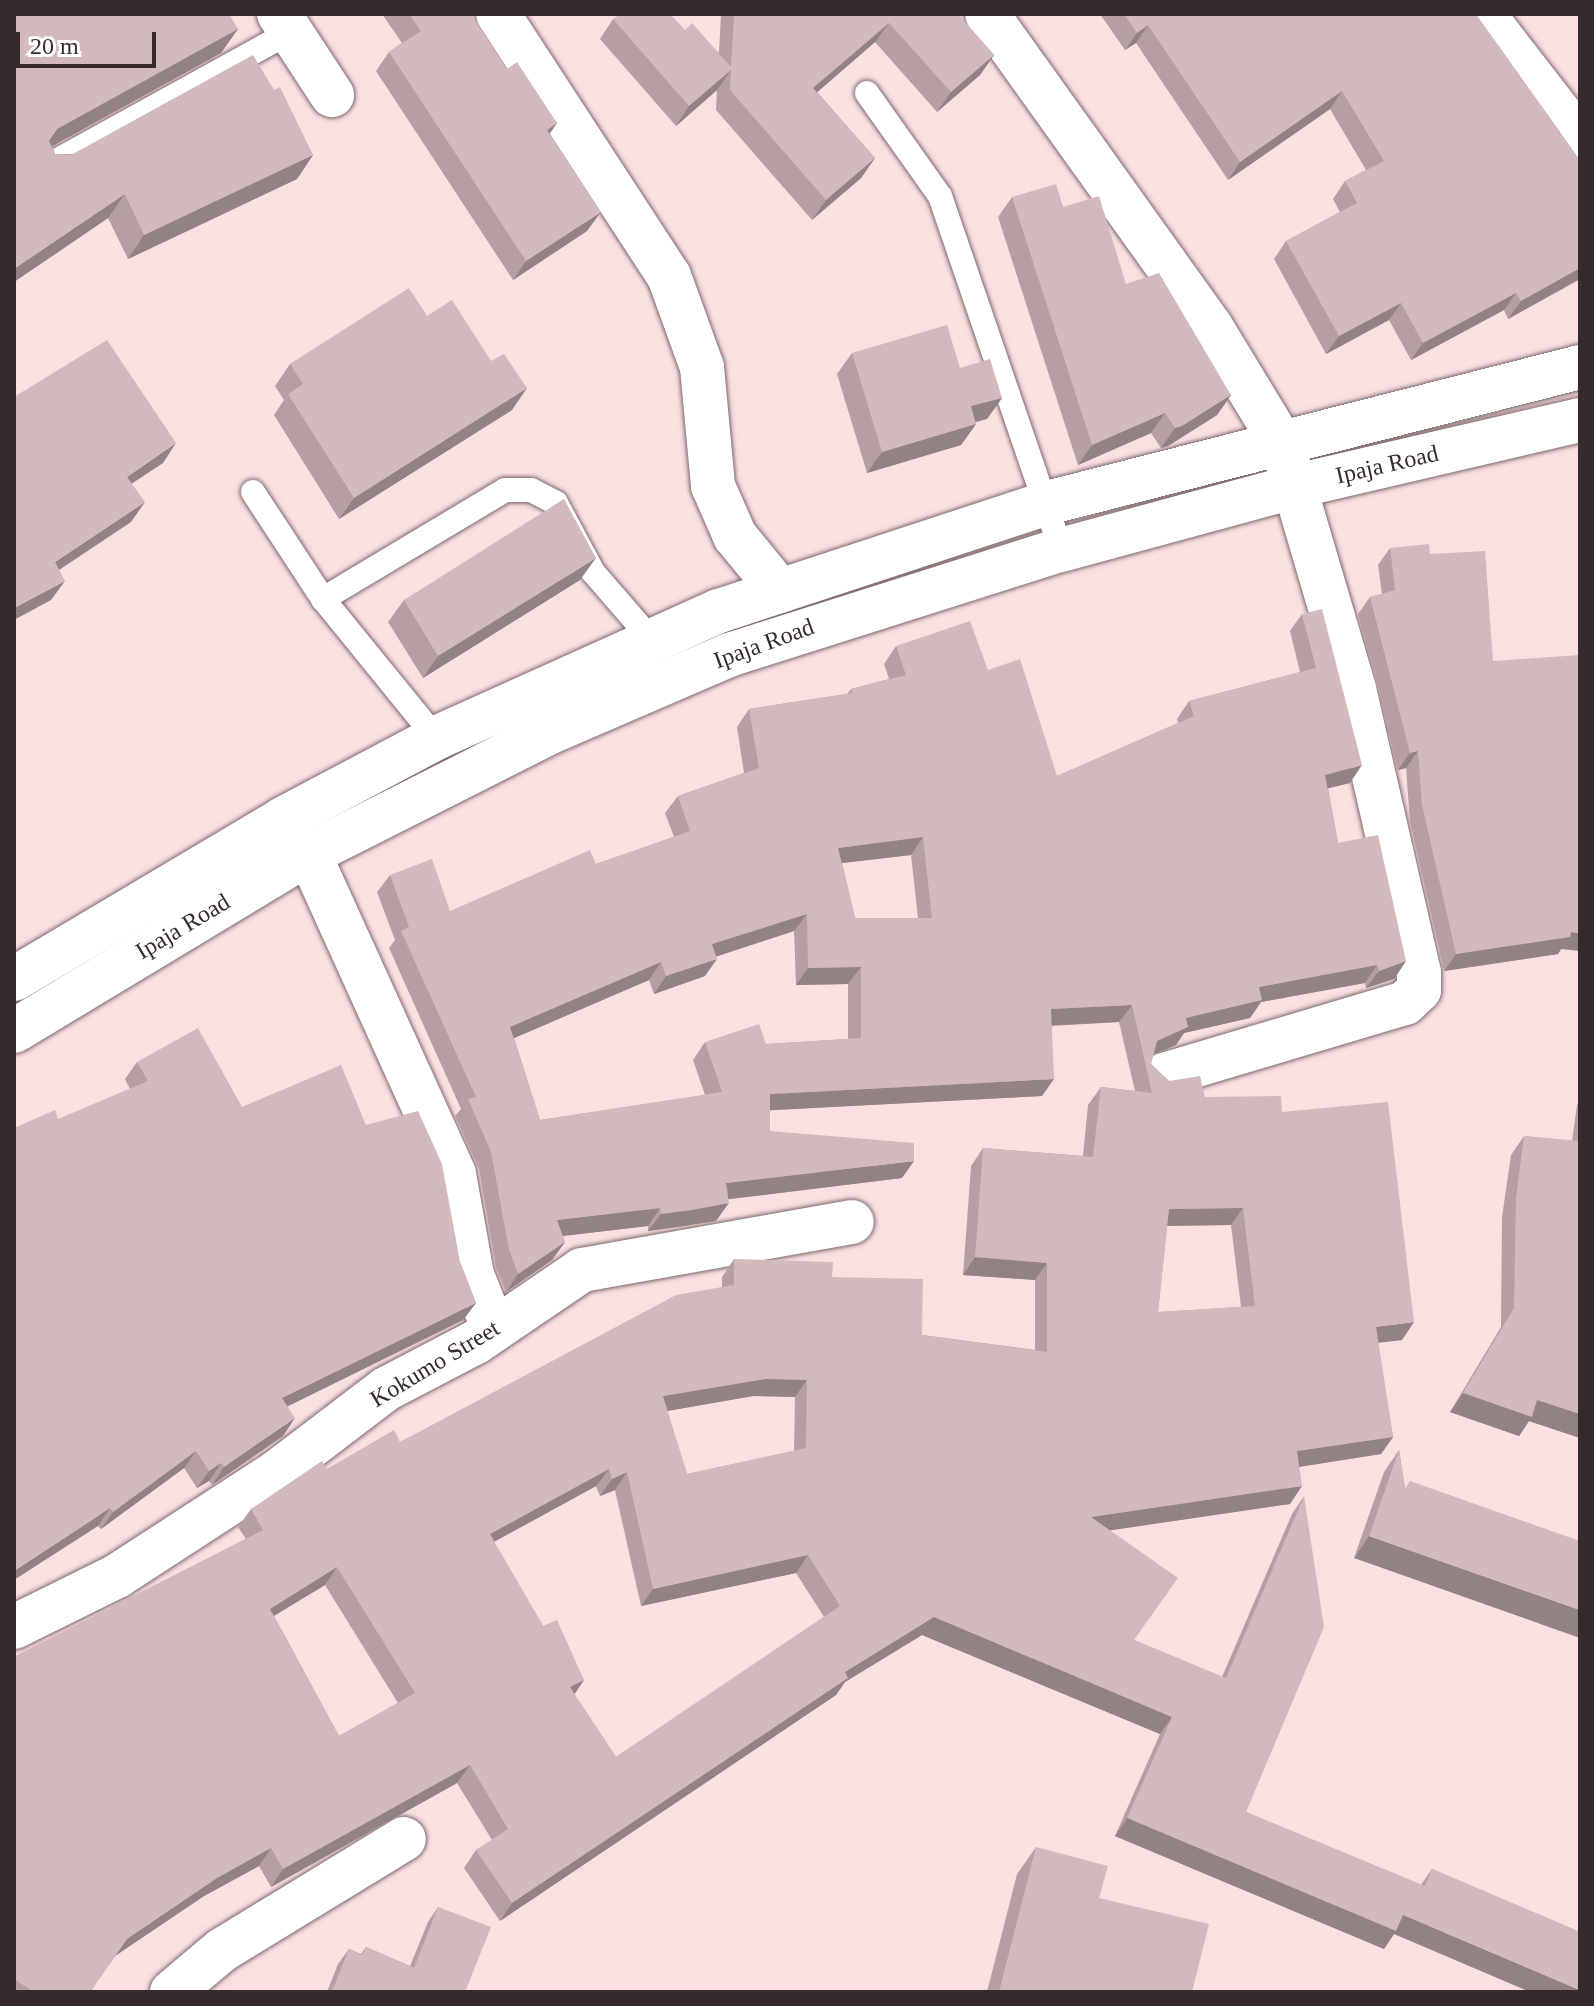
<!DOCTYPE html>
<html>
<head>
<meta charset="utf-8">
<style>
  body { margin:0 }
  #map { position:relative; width:1594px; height:2006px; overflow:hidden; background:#fbe0e2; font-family:Georgia,serif }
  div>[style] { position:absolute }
  .roads { filter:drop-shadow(0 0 2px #7e6769) drop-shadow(0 0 2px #7e6769) }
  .lane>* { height:24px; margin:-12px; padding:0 12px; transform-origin:12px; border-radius:12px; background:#fff }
  .street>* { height:44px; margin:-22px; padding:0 22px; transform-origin:22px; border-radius:22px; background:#fff }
  .secondary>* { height:44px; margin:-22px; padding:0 22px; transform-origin:22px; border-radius:22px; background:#fff }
  .wall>* { inset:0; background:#b59fa1 }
  .shaded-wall>* { inset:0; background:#938283 }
  .building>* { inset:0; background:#d2b9bb }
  span { translate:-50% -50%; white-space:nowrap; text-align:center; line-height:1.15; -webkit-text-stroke:6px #fff; paint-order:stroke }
  .street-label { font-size:24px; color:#352b2c }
  .frame { position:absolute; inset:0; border:16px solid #352b2c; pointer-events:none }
  .scale { position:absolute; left:16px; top:32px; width:140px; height:36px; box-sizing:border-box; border:4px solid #352b2c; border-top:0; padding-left:10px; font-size:24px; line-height:28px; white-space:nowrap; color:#352b2c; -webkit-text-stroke:6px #fff; paint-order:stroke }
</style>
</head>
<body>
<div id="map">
  <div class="roads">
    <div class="lane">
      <div style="left:867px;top:93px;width:126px;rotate:54.7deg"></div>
      <div style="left:940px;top:196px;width:374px;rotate:71.1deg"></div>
      <div style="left:47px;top:166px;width:277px;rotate:-28.9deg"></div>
      <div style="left:253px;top:492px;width:128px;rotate:56.8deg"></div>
      <div style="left:323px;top:599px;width:179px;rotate:50.9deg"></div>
      <div style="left:323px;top:599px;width:212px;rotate:-30.9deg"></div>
      <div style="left:505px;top:490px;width:26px"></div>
      <div style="left:531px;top:490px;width:28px;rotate:27deg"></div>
      <div style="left:556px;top:503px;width:78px;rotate:61.8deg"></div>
      <div style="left:593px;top:572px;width:89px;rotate:49.1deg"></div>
    </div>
    <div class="street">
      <div style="left:279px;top:14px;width:97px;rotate:56.8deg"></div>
      <div style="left:498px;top:14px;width:313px;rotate:56.9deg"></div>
      <div style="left:669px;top:276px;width:97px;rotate:70.1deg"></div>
      <div style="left:702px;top:367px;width:120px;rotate:84.7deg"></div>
      <div style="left:713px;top:486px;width:55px;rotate:66.3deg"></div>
      <div style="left:735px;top:536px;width:71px;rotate:50.7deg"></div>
      <div style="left:987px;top:14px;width:385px;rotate:54.4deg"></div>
      <div style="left:1211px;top:327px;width:137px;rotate:58.7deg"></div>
      <div style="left:1282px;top:444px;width:255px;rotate:73.6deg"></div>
      <div style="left:1354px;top:689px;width:290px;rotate:77.1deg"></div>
      <div style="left:1419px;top:972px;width:18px;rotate:90deg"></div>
      <div style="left:1419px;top:990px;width:19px;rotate:137deg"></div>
      <div style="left:1405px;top:1003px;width:252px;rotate:163.4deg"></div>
      <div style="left:1483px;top:14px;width:158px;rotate:52.2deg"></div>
      <div style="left:309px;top:854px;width:351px;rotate:65.6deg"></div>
      <div style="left:454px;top:1174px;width:103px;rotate:79.9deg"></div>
      <div style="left:472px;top:1275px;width:59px;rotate:68.2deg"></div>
      <div style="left:14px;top:1627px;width:115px;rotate:-26.3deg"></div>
      <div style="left:117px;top:1576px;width:191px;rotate:-33deg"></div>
      <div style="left:277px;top:1472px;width:137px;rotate:-37.3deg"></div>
      <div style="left:386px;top:1389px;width:102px;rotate:-27.6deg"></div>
      <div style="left:476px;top:1342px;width:128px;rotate:-34.2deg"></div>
      <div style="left:582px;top:1270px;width:274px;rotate:-10.1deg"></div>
      <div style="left:172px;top:1992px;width:65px;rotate:-40deg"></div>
      <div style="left:222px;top:1950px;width:213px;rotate:-31.4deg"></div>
    </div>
    <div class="secondary">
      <div style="left:14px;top:979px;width:313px;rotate:-30.7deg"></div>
      <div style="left:283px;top:819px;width:173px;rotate:-27.9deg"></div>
      <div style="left:436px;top:738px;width:310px;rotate:-24.2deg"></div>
      <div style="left:719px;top:611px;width:345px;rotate:-18.2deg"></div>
      <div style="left:1047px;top:503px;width:550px;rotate:-14.31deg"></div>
      <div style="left:14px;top:1031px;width:331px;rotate:-31.1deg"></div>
      <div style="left:297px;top:860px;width:281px;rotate:-26.8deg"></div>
      <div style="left:548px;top:733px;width:197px;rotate:-23.3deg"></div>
      <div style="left:729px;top:655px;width:348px;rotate:-17.6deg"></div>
      <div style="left:1061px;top:550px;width:244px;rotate:-15.2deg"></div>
      <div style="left:1296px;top:486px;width:292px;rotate:-13.1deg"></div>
    </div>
  </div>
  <div class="wall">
    <div style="clip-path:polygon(14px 14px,238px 29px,221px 53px,52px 146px,55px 154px,313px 155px,297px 179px,128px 259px,108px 218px,14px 282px)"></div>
    <div style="clip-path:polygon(382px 14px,471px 14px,507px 69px,557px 123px,549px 134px,587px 231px,513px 280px,376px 71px,389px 52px,402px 43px)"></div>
    <div style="clip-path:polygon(721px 14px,958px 14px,994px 55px,980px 75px,937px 112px,875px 42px,817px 92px,875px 158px,861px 178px,812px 220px,716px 110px,717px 90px,676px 126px,600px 39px,613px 19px,685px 30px,719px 53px)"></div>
    <div style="clip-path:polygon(1100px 14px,1476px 14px,1580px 279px,1508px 319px,1504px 310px,1411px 360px,1389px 320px,1326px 354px,1274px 259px,1286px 241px,1340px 212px,1333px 199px,1345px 181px,1366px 170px,1330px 109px,1228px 180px,1136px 43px,1125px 50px)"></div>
    <div style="clip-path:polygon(1012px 197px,1063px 207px,1126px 284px,1231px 395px,1217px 415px,1168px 446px,1161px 448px,1151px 433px,1078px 465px,998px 217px)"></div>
    <div style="clip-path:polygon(427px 316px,512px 410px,339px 519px,274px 415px,284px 400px,275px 386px,290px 364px)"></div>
    <div style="clip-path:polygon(852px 353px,960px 368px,1002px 398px,987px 419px,976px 422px,976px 424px,961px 445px,867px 473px,837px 374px)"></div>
    <div style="clip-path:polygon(1390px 548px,1430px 554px,1493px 661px,1561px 949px,1558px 954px,1444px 971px,1410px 822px,1406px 768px,1398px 770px,1358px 614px,1370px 597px,1382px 594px,1378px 565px)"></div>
    <div style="clip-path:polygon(580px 580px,423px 678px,388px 622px,404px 600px)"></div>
    <div style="clip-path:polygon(evenodd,1302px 614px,1350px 783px,1328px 788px,1338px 843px,1406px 961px,1394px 979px,1366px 988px,1365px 983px,1261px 1002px,1250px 1018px,1184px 1033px,1176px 1045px,1153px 1055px,1151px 1064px,1169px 1081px,1205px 1097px,1282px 1112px,1402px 1340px,1378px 1343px,1393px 1437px,1381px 1454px,1299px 1467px,1290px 1504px,1110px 1530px,1134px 1640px,1222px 1677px,1292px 1514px,1304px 1496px,1246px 1812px,1421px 1885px,1432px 1869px,1580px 1932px,1394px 1934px,1384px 1949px,1115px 1836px,1160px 1734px,922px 1635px,845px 1682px,836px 1695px,500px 1921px,464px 1868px,476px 1850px,492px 1840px,457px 1783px,271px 1887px,259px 1866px,204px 1896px,115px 1956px,90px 1992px,14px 1992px,14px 1657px,246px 1539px,238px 1527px,251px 1509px,327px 1469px,400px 1442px,722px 1287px,722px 1277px,734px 1259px,832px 1277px,922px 1335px,1035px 1350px,1035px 1280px,963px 1275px,971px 1166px,983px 1148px,1083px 1156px,1088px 1105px,1101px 1087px,1135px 1091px,1119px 1022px,1052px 1026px,1042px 1096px,770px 1110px,770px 1131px,902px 1178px,728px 1199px,716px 1221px,680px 1227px,648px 1231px,648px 1226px,563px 1236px,565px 1242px,552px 1260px,506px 1292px,496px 1268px,479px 1169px,455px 1116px,461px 1109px,389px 948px,395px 940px,377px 892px,390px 875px,450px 911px,596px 864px,674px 837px,665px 813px,678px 796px,744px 773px,737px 727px,749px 709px,847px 694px,851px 689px,889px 679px,884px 664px,896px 646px,988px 670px,1057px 776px,1178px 723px,1177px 719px,1189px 701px,1300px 672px,1290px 631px,1302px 614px,911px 855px,918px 918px,855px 918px,842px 863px,911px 855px,1302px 614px,794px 931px,796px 985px,848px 984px,848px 1039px,766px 1044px,705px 1042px,693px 1060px,705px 1095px,540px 1120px,514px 1038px,649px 980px,654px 994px,705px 976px,716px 956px,794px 931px,1302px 614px,1231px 1225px,1241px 1307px,1158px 1312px,1167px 1226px,1231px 1225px,1302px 614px,753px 1396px,795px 1397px,794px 1451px,687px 1474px,667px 1411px,753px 1396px,1302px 614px,596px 1486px,600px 1496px,615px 1490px,641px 1606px,796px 1573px,824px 1617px,616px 1757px,574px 1694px,584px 1680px,543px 1626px,494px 1542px,596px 1486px,1302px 614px,325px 1585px,398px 1703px,339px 1736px,274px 1616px,325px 1585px)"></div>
    <div style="clip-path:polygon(137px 1062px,242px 1107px,366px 1125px,460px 1262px,476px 1303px,463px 1320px,288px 1406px,283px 1436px,212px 1485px,209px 1481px,197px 1488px,184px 1468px,101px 1529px,98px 1526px,130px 1089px,125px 1079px)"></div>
    <div style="clip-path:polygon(1580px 1100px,1580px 1438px,1529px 1421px,1519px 1436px,1450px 1412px,1501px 1327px,1502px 1217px,1511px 1155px,1524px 1136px,1572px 1141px,1577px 1105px)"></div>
    <div style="clip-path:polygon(1399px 1450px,1405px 1488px,1354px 1558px,1384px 1472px)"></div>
    <div style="clip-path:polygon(1036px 1847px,1099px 1898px,1192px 1992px,987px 1992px,1017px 1874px)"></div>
    <div style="clip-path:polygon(438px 1907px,465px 1992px,327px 1992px,338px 1964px,349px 1949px,361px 1954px,366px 1947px,410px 1966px,428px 1922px)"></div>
  </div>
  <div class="shaded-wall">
    <div style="clip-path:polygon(889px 23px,875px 42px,799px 108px,813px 88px)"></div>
    <div style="clip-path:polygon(1148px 25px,1136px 43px,1125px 50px,1137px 33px)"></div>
    <div style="clip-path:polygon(238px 29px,221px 53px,40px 153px,57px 129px)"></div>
    <div style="clip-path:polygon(994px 55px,980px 75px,937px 112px,951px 92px)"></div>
    <div style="clip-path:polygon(731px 70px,717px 90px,676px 126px,689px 106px)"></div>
    <div style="clip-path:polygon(1342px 91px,1330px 109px,1228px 180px,1240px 162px)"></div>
    <div style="clip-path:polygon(557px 123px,544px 142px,547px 130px)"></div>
    <div style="clip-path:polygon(313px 155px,297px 179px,128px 259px,144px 235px)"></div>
    <div style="clip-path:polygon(875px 158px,861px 178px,812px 220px,826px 200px)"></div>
    <div style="clip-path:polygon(125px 194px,108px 218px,14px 282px,14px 269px)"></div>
    <div style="clip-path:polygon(601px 212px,587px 231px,513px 280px,526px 261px)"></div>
    <div style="clip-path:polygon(1580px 268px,1580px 279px,1508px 319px,1521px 301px)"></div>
    <div style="clip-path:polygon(1516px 293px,1504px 310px,1411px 360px,1423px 343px)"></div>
    <div style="clip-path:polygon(1401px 303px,1389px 320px,1326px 354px,1339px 336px)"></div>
    <div style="clip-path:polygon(527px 388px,512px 410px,339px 519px,354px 498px)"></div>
    <div style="clip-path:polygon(1231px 395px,1217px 415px,1168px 446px,1161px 448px,1175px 428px)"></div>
    <div style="clip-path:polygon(1002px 398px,987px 419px,956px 427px,971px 406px)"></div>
    <div style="clip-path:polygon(1165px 413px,1151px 433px,1078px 465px,1092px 445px)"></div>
    <div style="clip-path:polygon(976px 424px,961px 445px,867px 473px,882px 452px)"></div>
    <div style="clip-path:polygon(176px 443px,163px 463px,113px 496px,127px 477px)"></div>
    <div style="clip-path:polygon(145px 502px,131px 522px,41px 582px,55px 562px)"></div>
    <div style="clip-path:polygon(596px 558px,580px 580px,423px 678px,438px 656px)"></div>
    <div style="clip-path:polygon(65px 581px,51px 600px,14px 620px,14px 608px)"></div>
    <div style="clip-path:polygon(1418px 751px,1406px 768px,1398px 770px,1410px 753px)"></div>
    <div style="clip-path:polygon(1362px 765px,1350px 783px,1313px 792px,1325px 775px)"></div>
    <div style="clip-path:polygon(923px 837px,911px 855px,825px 865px,838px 848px)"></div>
    <div style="clip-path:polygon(807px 914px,794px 931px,700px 962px,712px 944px)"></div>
    <div style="clip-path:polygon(1571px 932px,1580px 933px,1580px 951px,1561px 949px,1558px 954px,1444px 971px,1456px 954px)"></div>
    <div style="clip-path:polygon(717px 959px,705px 976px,654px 994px,666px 976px)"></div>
    <div style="clip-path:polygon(1406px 961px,1394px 979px,1366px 988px,1379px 971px)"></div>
    <div style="clip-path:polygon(661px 962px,649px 980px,498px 1045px,510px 1027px)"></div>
    <div style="clip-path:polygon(1377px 965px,1365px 983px,1261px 1002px,1250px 1018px,1184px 1033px,1176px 1045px,1144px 1058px,1157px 1041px,1186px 1018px,1259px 987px)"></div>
    <div style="clip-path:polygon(861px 967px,848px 984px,796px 985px,808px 968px)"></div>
    <div style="clip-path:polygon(1132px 1005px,1119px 1022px,1039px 1026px,1051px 1009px)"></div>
    <div style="clip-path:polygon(1054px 1079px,1042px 1096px,758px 1111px,770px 1094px)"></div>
    <div style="clip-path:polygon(914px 1161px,902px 1178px,714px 1201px,726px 1183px)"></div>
    <div style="clip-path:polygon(729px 1203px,716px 1221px,648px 1231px,661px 1214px)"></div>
    <div style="clip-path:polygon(660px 1208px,648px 1226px,545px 1238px,557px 1220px)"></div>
    <div style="clip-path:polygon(1243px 1208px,1231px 1225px,1156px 1226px,1169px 1209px)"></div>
    <div style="clip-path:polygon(565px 1242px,552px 1260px,506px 1292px,518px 1274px)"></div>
    <div style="clip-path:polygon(975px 1257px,1047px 1263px,1035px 1280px,963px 1275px)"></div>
    <div style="clip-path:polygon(476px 1303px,463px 1320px,270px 1415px,282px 1398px)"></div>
    <div style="clip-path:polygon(1414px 1322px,1402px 1340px,1363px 1344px,1376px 1327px)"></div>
    <div style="clip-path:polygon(765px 1379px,807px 1380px,795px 1397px,753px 1396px,650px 1414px,663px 1396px)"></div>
    <div style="clip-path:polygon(1463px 1393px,1537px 1400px,1580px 1414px,1580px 1438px,1529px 1421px,1519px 1436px,1450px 1412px)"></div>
    <div style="clip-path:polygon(295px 1418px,283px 1436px,212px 1485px,224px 1467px)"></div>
    <div style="clip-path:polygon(1393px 1437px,1381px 1454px,1285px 1469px,1297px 1451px)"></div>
    <div style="clip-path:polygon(196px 1451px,184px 1468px,101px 1529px,113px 1512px)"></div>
    <div style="clip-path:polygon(221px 1463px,209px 1481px,197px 1488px,209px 1471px)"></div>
    <div style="clip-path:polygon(609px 1469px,596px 1486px,477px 1551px,490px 1534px)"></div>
    <div style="clip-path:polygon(627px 1472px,615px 1490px,600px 1496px,612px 1479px)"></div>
    <div style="clip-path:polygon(1302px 1486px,1290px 1504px,1079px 1535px,1091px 1517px)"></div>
    <div style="clip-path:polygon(110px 1508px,98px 1526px,14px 1580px,14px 1571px)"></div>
    <div style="clip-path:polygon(1369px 1536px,1580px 1610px,1580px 1638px,1354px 1558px)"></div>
    <div style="clip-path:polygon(808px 1555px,796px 1573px,641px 1606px,653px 1589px)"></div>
    <div style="clip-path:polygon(337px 1567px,325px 1585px,257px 1626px,270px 1609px)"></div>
    <div style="clip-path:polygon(934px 1617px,1172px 1717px,1160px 1734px,922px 1635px,845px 1682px,836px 1695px,500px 1921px,512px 1903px,845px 1672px)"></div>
    <div style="clip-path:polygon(584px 1680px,572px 1698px,570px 1687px)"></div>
    <div style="clip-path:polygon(470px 1765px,457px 1783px,271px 1887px,283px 1869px)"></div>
    <div style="clip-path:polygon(1127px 1818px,1403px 1915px,1580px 1990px,1580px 1992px,1530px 1992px,1394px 1934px,1384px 1949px,1115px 1836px)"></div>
    <div style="clip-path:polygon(271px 1848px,259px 1866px,204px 1896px,115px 1956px,127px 1939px,217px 1878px)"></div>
  </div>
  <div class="building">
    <div style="clip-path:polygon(14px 14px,229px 14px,238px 29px,57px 129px,49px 141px,55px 154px,71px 155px,253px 55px,274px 90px,280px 87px,313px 155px,144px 235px,125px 194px,14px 269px)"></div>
    <div style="clip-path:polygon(409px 14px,471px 14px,507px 69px,517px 62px,557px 123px,547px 130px,601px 212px,526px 261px,389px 52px,421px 31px)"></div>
    <div style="clip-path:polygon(620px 14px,670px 14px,685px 30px,692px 23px,731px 67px,734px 14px,958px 14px,994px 55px,951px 92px,889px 23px,813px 88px,875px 158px,826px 200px,730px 90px,731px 70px,689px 106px,613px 19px)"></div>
    <div style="clip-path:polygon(1124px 14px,1476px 14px,1580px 160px,1580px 268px,1521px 301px,1516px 293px,1423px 343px,1401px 303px,1339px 336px,1286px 241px,1357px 203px,1345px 181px,1384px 161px,1342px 91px,1240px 162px,1148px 25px,1137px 33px)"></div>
    <div style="clip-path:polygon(1056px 184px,1063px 207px,1099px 196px,1126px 284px,1159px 273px,1231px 395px,1182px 426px,1175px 428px,1165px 413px,1092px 445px,1012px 197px)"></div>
    <div style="clip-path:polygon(409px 288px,427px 316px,452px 300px,491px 361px,504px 354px,527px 388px,354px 498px,288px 394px,303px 384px,290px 364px)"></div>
    <div style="clip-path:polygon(947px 325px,960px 368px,990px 359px,1002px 398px,971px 406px,976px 424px,882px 452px,852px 353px)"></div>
    <div style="clip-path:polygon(107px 340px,176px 443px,127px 477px,145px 502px,55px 562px,65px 581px,14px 608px,14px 397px)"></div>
    <div style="clip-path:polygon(564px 499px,596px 558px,438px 656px,404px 600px)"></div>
    <div style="clip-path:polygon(1429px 544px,1430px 554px,1485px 551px,1493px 661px,1580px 655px,1580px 933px,1571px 932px,1570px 937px,1456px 954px,1422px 805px,1418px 751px,1410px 753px,1370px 597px,1395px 590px,1390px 548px)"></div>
    <div style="clip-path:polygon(evenodd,1322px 609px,1362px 765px,1325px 775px,1338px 843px,1378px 835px,1406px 961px,1379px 971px,1377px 965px,1259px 987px,1262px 1000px,1186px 1018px,1188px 1027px,1157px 1041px,1151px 1064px,1169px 1081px,1200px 1076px,1205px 1097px,1281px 1096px,1282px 1112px,1388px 1102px,1414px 1322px,1376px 1327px,1393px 1437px,1297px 1451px,1302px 1486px,1091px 1517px,1178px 1578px,1134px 1640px,1226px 1678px,1304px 1496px,1324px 1627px,1246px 1812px,1425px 1886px,1432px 1869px,1580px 1932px,1580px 1990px,1403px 1915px,1396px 1931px,1127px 1818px,1172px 1717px,934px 1617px,845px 1672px,848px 1678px,512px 1903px,476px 1850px,508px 1829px,470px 1765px,283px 1869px,271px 1848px,217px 1878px,127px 1939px,90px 1992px,33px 1992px,14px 1979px,14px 1657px,263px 1530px,251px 1509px,322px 1461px,327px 1469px,394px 1430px,400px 1442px,676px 1295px,734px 1285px,734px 1259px,833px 1262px,832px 1277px,923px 1279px,922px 1335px,1047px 1352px,1047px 1263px,975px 1257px,983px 1148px,1093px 1157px,1101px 1087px,1152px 1093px,1132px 1005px,1051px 1009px,1054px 1079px,770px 1094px,770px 1131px,914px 1143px,914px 1161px,726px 1183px,729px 1203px,692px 1210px,661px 1214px,660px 1208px,557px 1220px,565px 1242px,518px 1274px,509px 1250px,491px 1152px,468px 1099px,476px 1097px,401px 931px,409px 927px,390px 875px,432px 859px,450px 911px,590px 850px,596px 864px,690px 831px,678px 796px,759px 768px,749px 709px,852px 693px,851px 689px,906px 675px,896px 646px,970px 621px,988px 670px,1020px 659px,1057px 776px,1194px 716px,1189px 701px,1316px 668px,1302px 614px,1322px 609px,923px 837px,932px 918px,855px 918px,838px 848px,923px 837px,1322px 609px,807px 914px,808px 968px,861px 967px,861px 1038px,766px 1044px,759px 1024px,705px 1042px,722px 1092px,540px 1120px,510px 1027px,661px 962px,666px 976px,717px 959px,712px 944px,807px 914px,1322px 609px,1243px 1208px,1255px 1306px,1158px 1312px,1169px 1209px,1243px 1208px,1322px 609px,765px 1379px,807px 1380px,806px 1448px,687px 1474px,663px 1396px,765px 1379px,1322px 609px,609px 1469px,612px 1479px,627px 1472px,653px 1589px,808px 1555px,840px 1606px,616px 1757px,570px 1687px,584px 1680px,557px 1620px,543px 1626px,490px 1534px,609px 1469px,1322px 609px,337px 1567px,415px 1693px,339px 1736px,270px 1609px,337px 1567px)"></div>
    <div style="clip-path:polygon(198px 1028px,242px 1107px,341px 1065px,366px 1125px,418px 1111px,442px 1164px,460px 1262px,476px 1303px,282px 1398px,295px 1418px,224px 1467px,221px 1463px,209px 1471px,196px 1451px,113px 1512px,110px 1508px,14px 1571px,14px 1128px,55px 1110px,58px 1119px,148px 1081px,137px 1062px)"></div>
    <div style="clip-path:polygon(1524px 1136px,1580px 1141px,1580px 1414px,1537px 1400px,1532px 1417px,1463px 1393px,1514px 1308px,1516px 1198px)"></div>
    <div style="clip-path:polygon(1399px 1450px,1405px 1489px,1410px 1481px,1580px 1541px,1580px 1610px,1369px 1536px)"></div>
    <div style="clip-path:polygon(1036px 1847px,1108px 1866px,1099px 1898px,1209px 1924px,1192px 1992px,999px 1992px)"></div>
    <div style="clip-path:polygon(438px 1907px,491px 1927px,465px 1992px,335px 1992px,332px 1991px,349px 1949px,362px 1955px,366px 1947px,414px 1968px)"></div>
  </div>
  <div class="street-label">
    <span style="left:1387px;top:465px;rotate:-13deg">Ipaja Road</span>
    <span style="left:764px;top:644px;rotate:-20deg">Ipaja Road</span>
    <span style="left:183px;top:927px;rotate:-31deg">Ipaja Road</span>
    <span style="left:435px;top:1364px;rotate:-31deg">Kokumo Street</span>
  </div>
  <div class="frame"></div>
  <div class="scale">20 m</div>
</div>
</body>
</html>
